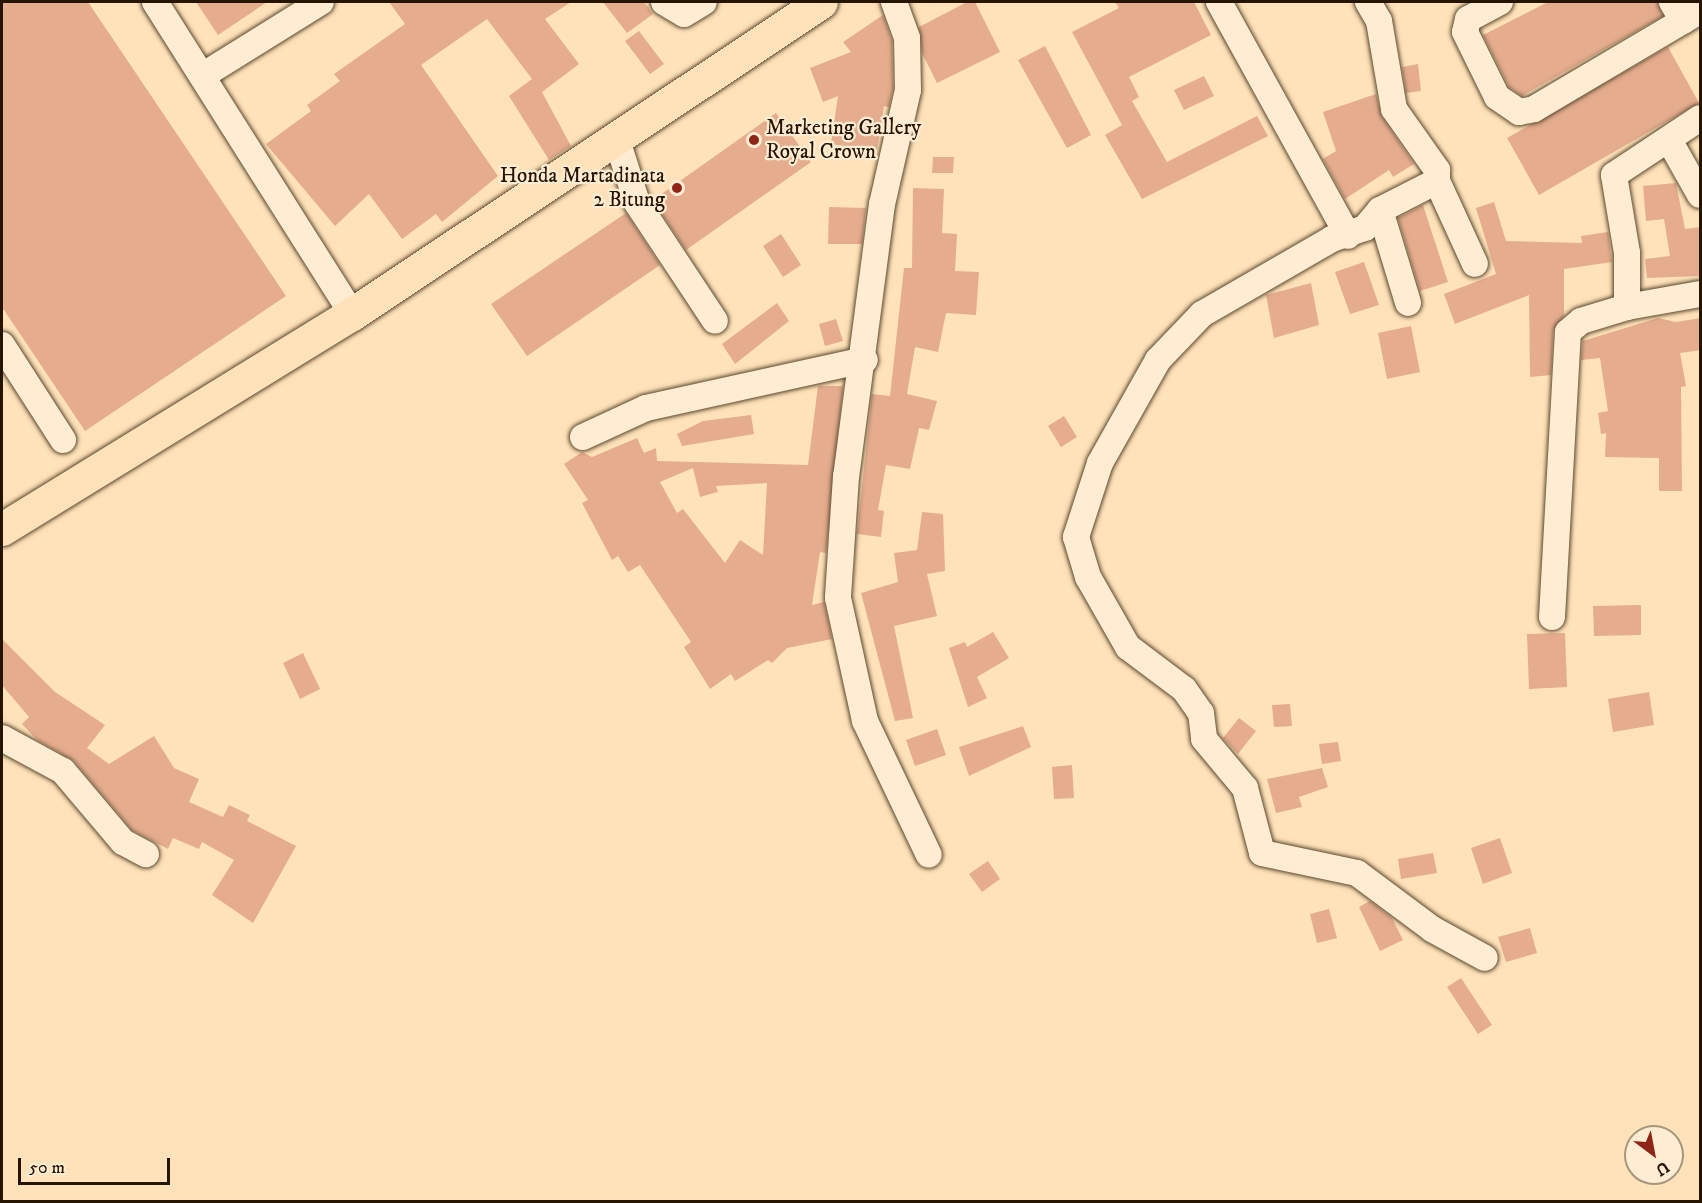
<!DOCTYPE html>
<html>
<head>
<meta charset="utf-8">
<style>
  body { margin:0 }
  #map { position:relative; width:1702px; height:1203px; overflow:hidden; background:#ffe2b9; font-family:"IM FELL DW Pica",serif }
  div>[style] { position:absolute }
  .building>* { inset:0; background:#e5ac8e }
  .roads { filter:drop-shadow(0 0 2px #5b482e) drop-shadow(0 0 2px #5b482e) }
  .minor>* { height:26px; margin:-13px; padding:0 13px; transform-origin:13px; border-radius:13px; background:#ffecd2 }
  .highway>* { height:33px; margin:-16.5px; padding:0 16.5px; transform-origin:16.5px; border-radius:16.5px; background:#ffe2b9 }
  .dots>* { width:16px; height:16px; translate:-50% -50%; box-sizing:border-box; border:3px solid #ffecd2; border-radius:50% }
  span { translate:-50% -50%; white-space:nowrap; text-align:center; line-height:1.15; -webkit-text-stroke:4.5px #ffecd2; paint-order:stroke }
  .poi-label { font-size:21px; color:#241400 }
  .left { translate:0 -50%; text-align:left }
  .right { translate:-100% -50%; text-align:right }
  .frame { position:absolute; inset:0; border:3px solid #241400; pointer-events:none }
  .north { position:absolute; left:1624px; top:1125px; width:60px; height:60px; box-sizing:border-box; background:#ffecd2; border:2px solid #a7967e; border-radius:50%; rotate:148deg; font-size:16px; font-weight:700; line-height:24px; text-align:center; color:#241400 }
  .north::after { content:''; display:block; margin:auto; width:21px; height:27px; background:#8f2418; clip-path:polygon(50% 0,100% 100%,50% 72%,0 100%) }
  .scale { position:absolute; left:18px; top:1158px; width:152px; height:27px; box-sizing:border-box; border:3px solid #241400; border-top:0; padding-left:8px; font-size:18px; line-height:21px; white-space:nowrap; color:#241400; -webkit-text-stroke:4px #ffecd2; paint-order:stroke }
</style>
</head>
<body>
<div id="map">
  <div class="building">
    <div style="clip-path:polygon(2px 2px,88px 2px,286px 296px,85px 431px,2px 307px)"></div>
    <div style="clip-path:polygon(196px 2px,267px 2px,218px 35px)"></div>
    <div style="clip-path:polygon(389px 2px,571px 2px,545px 19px,579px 64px,542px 92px,571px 146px,549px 160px,509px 96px,532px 79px,487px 19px,421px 65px,498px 176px,442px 222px,436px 214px,402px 239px,369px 194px,335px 226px,266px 144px,311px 111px,307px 105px,340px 81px,334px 74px,405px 24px)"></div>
    <div style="clip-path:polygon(603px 2px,644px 2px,653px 14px,627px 33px)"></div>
    <div style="clip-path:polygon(967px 2px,975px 2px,1000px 52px,937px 83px,922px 53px,919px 27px)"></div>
    <div style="clip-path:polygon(1115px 2px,1194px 2px,1211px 35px,1129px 77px,1139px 97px,1132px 101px,1167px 162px,1257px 116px,1268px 136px,1142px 199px,1105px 135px,1122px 125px,1072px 32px,1119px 8px)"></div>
    <div style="clip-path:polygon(1548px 2px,1657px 2px,1663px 16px,1522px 96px,1509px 87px,1483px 35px)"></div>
    <div style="clip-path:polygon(883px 15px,892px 41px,893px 88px,889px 107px,884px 106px,877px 150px,831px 144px,838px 96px,823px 102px,810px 68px,851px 52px,843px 42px)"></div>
    <div style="clip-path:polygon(639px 31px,664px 64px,650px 74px,625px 41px)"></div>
    <div style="clip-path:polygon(1045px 46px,1091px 135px,1067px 148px,1018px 60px)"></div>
    <div style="clip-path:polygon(1668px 47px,1699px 103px,1539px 195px,1507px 138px)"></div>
    <div style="clip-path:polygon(1418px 64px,1421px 91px,1406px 93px,1402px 67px)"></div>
    <div style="clip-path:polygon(1204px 76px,1214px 96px,1184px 110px,1174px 90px)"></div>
    <div style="clip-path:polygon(1376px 94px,1382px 117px,1414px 164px,1393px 177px,1389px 170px,1345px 199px,1323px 159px,1336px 151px,1323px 112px)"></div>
    <div style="clip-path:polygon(776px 113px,811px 162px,686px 250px,653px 200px)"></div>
    <div style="clip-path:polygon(933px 157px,954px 157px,953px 173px,932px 173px)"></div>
    <div style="clip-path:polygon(1676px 183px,1685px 229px,1701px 227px,1701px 276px,1647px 278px,1645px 259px,1670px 256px,1664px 219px,1646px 221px,1643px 186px)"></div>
    <div style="clip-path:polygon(913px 188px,944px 189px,942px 233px,957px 234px,955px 271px,979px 272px,976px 315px,946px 313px,938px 352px,915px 347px,907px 394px,937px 401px,929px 430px,919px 428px,910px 469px,886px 465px,878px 510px,884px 511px,881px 537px,857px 534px,872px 394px,890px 396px,904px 268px,912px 268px)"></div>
    <div style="clip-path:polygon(1494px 202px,1506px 241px,1582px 243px,1581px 236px,1608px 232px,1612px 262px,1564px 269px,1564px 316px,1553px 331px,1551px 375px,1530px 377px,1529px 295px,1455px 324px,1444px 294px,1496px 274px,1476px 208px)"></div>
    <div style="clip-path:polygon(1423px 205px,1448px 282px,1420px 291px,1398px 218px)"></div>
    <div style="clip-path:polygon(829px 207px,866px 208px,862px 244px,828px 244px)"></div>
    <div style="clip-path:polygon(626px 213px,660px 265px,527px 356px,491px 304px)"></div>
    <div style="clip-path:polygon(781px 234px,801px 265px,783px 277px,763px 246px)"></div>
    <div style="clip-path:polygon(1364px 262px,1379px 305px,1350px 314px,1335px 272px)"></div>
    <div style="clip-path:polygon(1311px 283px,1319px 325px,1274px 338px,1266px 295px)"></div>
    <div style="clip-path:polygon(777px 303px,789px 321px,735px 364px,722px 344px)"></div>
    <div style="clip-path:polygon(1658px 318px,1676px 322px,1701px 318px,1701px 350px,1680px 353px,1686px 386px,1681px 387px,1682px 491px,1659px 491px,1659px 458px,1605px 457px,1606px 433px,1601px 434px,1598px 413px,1608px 411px,1600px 358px,1581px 360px,1583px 341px)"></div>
    <div style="clip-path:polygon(836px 319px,843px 341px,825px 346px,819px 324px)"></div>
    <div style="clip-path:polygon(1411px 326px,1420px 372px,1387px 379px,1378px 333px)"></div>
    <div style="clip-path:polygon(evenodd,818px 386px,843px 386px,826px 553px,820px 552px,812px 605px,824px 602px,832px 639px,787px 648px,772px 663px,768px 660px,735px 681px,731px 674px,710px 689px,684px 647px,691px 642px,640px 565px,628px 572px,618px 556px,612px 560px,582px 503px,588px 500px,564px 464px,582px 452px,592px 457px,637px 438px,644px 453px,656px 448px,657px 461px,808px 465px,818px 386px,693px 468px,700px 497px,718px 492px,716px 486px,767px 483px,763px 555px,740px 540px,725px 563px,683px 509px,677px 513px,660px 482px,693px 468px)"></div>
    <div style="clip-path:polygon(751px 415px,754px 434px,682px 446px,677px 434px,703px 421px)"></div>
    <div style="clip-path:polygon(1064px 416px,1077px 437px,1061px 447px,1048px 426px)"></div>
    <div style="clip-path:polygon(922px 512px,943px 514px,945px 571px,927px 574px,937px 616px,894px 626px,913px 718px,895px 721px,861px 593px,898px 582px,894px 553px,917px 550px)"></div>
    <div style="clip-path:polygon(1641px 605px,1641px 635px,1594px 636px,1593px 606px)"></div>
    <div style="clip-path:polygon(993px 632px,1009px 658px,977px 677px,987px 698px,968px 707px,949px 648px,965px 642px,967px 647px)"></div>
    <div style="clip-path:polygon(1565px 633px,1567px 687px,1529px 689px,1527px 634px)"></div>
    <div style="clip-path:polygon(2px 639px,55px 692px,105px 725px,87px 748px,109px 764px,154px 736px,174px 768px,199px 779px,189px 802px,223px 817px,229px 805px,250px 815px,247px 821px,296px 846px,253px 923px,212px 895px,234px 860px,202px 842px,199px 849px,173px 838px,168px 849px,132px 830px,74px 761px,37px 740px,22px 724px,29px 717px,2px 685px)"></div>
    <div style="clip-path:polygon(303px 653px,320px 689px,300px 699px,283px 663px)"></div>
    <div style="clip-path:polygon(1649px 692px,1654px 725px,1613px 732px,1608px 699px)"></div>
    <div style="clip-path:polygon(1290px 704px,1292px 726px,1274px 727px,1272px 705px)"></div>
    <div style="clip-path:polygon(1239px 718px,1256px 731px,1238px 754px,1223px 738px)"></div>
    <div style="clip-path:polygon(1023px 726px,1031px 747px,969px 776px,959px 747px)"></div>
    <div style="clip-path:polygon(937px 729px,946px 755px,915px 766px,906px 740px)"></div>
    <div style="clip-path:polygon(1338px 742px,1341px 761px,1322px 764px,1319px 744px)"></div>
    <div style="clip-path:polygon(1072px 765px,1074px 798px,1054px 799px,1052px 767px)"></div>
    <div style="clip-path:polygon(1322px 768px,1328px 787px,1299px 797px,1302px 807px,1276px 813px,1267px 779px)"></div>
    <div style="clip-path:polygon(1500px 838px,1512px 873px,1483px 884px,1471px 848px)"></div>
    <div style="clip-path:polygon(1433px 853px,1437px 873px,1401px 879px,1398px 859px)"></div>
    <div style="clip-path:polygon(988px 861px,1000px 879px,982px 892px,969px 874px)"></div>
    <div style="clip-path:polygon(1370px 901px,1392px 918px,1403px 940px,1380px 951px,1359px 907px)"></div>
    <div style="clip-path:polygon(1329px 909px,1337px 938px,1317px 943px,1310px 914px)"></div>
    <div style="clip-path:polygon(1530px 928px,1537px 953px,1506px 962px,1498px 937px)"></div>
    <div style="clip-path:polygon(1461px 978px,1492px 1025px,1478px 1034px,1447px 987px)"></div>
  </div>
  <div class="roads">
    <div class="minor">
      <div style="left:155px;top:2px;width:369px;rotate:57.7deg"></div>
      <div style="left:664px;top:2px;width:23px;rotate:31deg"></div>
      <div style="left:684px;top:14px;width:23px;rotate:-31deg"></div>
      <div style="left:894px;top:2px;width:38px;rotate:70deg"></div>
      <div style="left:907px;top:38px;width:52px;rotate:88.9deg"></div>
      <div style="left:908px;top:90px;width:117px;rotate:102.8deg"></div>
      <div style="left:882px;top:204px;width:274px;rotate:97.5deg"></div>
      <div style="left:846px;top:476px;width:122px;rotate:93.8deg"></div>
      <div style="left:838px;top:598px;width:126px;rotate:77.6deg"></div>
      <div style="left:865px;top:721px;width:148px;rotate:64.5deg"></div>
      <div style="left:1219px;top:2px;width:267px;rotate:61.1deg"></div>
      <div style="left:1368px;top:2px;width:22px;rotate:60deg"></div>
      <div style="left:1379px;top:21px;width:89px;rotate:80.3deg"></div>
      <div style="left:1394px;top:109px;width:75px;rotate:54.8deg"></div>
      <div style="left:1437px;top:170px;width:11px;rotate:90deg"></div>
      <div style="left:1437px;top:181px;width:64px;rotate:153deg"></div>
      <div style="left:1380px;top:210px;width:23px;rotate:130deg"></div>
      <div style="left:1365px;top:228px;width:35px;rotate:162deg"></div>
      <div style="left:1332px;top:239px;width:150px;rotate:150deg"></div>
      <div style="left:1202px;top:314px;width:64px;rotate:133.7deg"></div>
      <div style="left:1158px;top:360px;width:118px;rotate:119.4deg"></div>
      <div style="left:1100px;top:463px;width:78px;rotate:108deg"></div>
      <div style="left:1076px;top:537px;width:42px;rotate:73.3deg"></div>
      <div style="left:1088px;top:577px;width:81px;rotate:60.3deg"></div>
      <div style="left:1128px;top:647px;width:70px;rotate:36.9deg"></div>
      <div style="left:1184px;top:689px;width:29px;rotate:55deg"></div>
      <div style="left:1201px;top:713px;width:26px;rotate:83deg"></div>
      <div style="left:1204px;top:739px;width:64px;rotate:50.1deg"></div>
      <div style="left:1245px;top:788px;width:67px;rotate:75.3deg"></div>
      <div style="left:1262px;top:853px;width:97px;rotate:11.9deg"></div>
      <div style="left:1357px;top:873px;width:94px;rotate:36.7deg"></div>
      <div style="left:1432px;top:929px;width:60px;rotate:28.7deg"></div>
      <div style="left:1500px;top:2px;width:36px;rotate:152deg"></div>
      <div style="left:1468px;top:19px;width:13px;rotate:103deg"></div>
      <div style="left:1465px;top:32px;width:72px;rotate:63.8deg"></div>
      <div style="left:1497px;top:97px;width:27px;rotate:34deg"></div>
      <div style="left:1519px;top:112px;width:15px;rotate:-11deg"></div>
      <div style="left:1534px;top:109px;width:185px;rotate:-30.6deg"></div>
      <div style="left:1672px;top:2px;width:22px;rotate:60deg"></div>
      <div style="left:202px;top:76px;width:140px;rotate:-31.9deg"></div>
      <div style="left:616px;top:137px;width:69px;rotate:72.3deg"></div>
      <div style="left:637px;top:203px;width:141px;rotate:56.5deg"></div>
      <div style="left:1669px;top:140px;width:63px;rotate:60.6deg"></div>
      <div style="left:1437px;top:181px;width:91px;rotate:65.4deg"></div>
      <div style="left:1380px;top:210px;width:97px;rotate:73.2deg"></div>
      <div style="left:1627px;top:307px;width:54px;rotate:-90deg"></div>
      <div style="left:1627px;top:253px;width:79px;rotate:-99.5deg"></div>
      <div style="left:1614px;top:175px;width:103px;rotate:-33.5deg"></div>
      <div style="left:2px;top:345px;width:113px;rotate:57.3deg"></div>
      <div style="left:583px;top:437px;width:69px;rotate:-24.7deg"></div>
      <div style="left:646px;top:408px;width:224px;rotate:-12.4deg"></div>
      <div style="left:1552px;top:617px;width:285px;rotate:-86.8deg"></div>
      <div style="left:1568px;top:332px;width:17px;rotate:-40deg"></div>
      <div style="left:1581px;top:321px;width:48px;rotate:-16.9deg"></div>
      <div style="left:1627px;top:307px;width:74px;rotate:-10.1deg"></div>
      <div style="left:2px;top:738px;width:69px;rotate:28.4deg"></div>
      <div style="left:63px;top:771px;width:93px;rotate:49.8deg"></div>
      <div style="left:123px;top:842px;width:26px;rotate:28deg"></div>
    </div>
    <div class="highway">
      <div style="left:2px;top:529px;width:411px;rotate:-31.6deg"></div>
      <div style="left:352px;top:314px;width:563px;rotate:-33.63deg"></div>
    </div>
  </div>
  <div class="dots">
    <div style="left:754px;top:140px;background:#8f2418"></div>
    <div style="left:677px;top:188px;background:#8f2418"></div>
  </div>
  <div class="poi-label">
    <span class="left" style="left:766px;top:140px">Marketing Gallery<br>Royal Crown</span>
    <span class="right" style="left:665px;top:188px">Honda Martadinata<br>2 Bitung</span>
  </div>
  <div class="frame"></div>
  <div class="north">U</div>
  <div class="scale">50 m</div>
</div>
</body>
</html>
